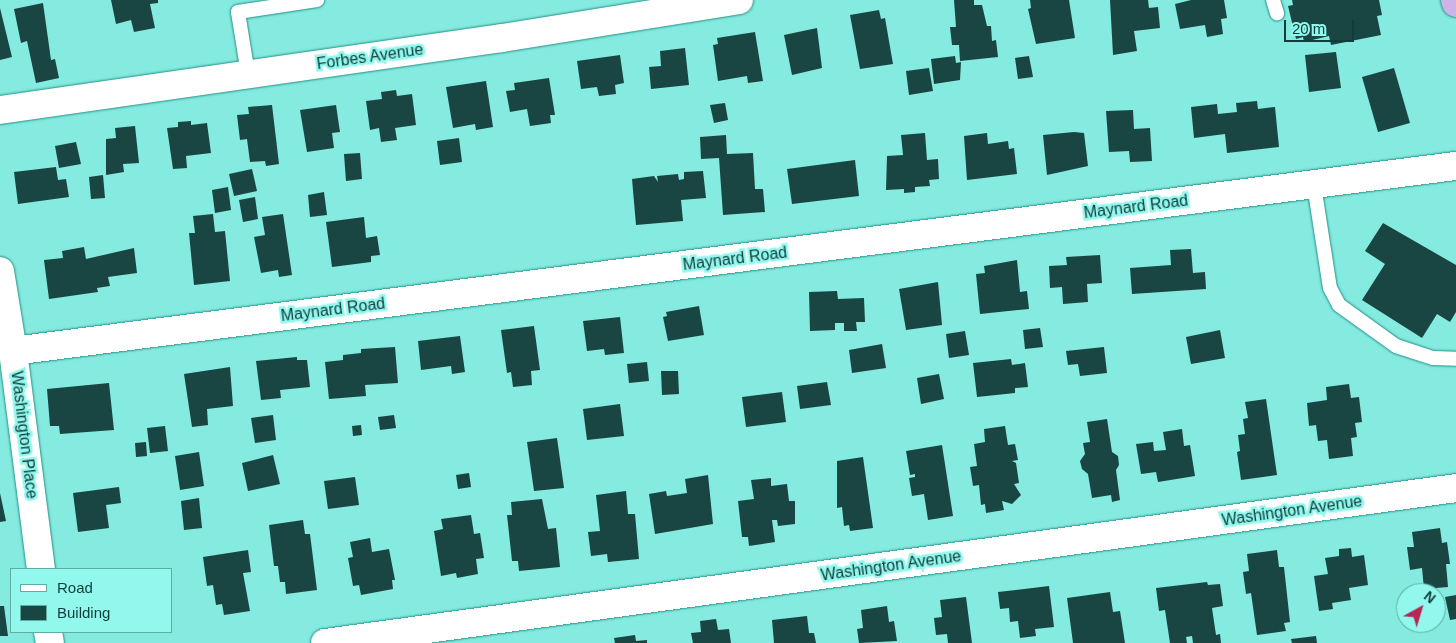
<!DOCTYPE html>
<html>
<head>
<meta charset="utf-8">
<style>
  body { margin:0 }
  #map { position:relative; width:1456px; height:643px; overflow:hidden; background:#85eadf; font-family:Helvetica,sans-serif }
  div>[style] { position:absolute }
  .building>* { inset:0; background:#194642 }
  .roads { filter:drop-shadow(0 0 1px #209188) drop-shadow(0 0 1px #209188) }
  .service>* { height:14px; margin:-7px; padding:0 7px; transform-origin:7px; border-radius:7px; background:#fff }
  .minor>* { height:28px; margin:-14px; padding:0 14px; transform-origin:14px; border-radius:14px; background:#fff }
  .trunk>* { height:28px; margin:-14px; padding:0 14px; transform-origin:14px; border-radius:14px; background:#ceb2e8 }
  span { translate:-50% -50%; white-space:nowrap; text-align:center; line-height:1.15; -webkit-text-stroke:5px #92f7ed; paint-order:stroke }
  .street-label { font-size:16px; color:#103d39 }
  .legend { position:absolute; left:10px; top:568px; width:162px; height:65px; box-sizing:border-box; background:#92f7ed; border:1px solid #5eada5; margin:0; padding:6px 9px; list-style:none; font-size:15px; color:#103d39 }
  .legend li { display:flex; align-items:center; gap:10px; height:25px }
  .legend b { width:25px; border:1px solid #5eada5 }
  .north { position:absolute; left:1396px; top:583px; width:50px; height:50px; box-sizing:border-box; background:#92f7ed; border:1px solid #5eada5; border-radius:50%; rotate:39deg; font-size:14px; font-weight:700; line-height:20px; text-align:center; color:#103d39 }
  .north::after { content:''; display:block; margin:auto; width:18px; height:22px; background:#b62756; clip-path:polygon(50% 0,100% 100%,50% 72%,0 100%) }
  .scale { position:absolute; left:1284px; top:20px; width:70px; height:22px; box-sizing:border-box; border:2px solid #103d39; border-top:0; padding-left:6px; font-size:15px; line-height:18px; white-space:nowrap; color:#103d39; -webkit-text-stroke:4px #92f7ed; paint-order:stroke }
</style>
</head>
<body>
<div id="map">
  <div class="building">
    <div style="clip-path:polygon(111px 0,158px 0,158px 3px,150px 4px,155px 28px,134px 32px,131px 20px,116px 24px)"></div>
    <div style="clip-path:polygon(954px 0,974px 0,974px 5px,982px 5px,987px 26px,991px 26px,992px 41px,996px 40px,998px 57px,960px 61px,959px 45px,952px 45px,950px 27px,956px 27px)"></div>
    <div style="clip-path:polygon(1030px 0,1069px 0,1075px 38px,1036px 44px,1028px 9px,1031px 8px)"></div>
    <div style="clip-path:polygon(1110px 0,1148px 0,1149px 8px,1158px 7px,1160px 28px,1134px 31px,1137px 51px,1113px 55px)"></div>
    <div style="clip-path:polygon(1191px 0,1224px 0,1227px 18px,1221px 19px,1223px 34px,1207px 37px,1205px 25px,1180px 29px,1175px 4px)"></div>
    <div style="clip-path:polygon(1292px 0,1379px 0,1382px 15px,1377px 16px,1381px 35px,1331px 45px,1329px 36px,1304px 42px,1303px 37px,1296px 39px,1288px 6px,1293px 5px)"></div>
    <div style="clip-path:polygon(43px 3px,51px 60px,55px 59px,59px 78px,36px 83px,27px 41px,21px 43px,14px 9px)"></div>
    <div style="clip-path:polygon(0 8px,12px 57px,0 60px)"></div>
    <div style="clip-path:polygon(879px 10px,881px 19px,885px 18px,893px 64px,860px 69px,850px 15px)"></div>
    <div style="clip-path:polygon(817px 28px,822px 68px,792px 75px,784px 35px)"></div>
    <div style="clip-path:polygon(755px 32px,763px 81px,748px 83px,747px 76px,718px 81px,713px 45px,718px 44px,717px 38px)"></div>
    <div style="clip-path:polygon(685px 48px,689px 85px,651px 89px,649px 67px,661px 66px,660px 51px)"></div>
    <div style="clip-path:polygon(1336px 52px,1341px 88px,1309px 92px,1305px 55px)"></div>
    <div style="clip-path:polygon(620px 55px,624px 83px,615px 85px,616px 94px,599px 96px,597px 87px,581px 89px,577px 61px)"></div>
    <div style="clip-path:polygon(955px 56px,956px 63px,961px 62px,960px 80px,934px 84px,931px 59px)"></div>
    <div style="clip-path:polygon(1029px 56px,1033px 77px,1018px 79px,1015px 58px)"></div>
    <div style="clip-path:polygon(929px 68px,933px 91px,909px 95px,906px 71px)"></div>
    <div style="clip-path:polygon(1394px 68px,1410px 123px,1378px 132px,1362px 77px)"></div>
    <div style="clip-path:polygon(549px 78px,555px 115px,550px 115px,551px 123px,530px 126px,527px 109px,510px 112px,506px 91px,515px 90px,514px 83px)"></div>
    <div style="clip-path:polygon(486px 81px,493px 127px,476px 130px,475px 124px,453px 128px,446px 87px)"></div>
    <div style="clip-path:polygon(396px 90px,397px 96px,412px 94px,416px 125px,395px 128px,397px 140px,381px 142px,379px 128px,370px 130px,366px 101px,382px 99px,381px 92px)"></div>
    <div style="clip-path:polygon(1257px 101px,1258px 109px,1275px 107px,1279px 147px,1227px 153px,1225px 134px,1194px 138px,1191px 107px,1217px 104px,1218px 114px,1237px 112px,1236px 103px)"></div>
    <div style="clip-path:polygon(725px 103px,728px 120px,714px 123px,710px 105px)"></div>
    <div style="clip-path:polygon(272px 105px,279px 164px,266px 166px,265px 161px,250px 162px,247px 139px,240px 140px,237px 115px,249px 114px,248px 107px)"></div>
    <div style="clip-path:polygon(336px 105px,340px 132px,332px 133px,334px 148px,307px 152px,300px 110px)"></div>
    <div style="clip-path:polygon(1133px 110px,1134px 129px,1150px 128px,1152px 161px,1130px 162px,1129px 151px,1109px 152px,1106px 111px)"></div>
    <div style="clip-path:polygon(191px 121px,191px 125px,207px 123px,211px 153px,186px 156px,187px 168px,173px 169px,167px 128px,178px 127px,178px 122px)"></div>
    <div style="clip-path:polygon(135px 126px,139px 163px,123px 164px,124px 172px,106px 175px,106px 139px,116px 138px,115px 128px)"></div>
    <div style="clip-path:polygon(1074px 132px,1084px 133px,1088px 166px,1047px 175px,1043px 135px)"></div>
    <div style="clip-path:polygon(925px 133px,927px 160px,938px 159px,939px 179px,929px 180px,930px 186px,915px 187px,915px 192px,904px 193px,904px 189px,886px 190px,887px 156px,903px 155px,901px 135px)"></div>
    <div style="clip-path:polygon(987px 133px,988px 144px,1008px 141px,1009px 149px,1014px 148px,1017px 174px,967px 180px,964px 136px)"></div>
    <div style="clip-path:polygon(726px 135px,727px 154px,753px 153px,755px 189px,763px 189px,765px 212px,723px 215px,719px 158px,701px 159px,700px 137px)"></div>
    <div style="clip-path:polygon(459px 138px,462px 162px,440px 165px,437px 141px)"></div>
    <div style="clip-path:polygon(76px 142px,81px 164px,59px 168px,55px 146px)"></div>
    <div style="clip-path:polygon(360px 153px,362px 179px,346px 181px,344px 154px)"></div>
    <div style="clip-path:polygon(855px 160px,859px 196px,792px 204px,787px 169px)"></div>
    <div style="clip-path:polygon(56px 167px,58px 180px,66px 179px,69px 197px,18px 204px,14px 172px)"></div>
    <div style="clip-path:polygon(252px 169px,257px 191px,234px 196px,229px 174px)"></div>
    <div style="clip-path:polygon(703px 171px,706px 198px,681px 200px,683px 221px,636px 225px,632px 179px,654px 176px,658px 182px,657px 176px,678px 174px,679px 180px,684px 179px,684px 172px)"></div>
    <div style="clip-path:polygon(103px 175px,105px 198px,91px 199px,89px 177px)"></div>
    <div style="clip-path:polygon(228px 187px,231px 210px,215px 213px,212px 190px)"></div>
    <div style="clip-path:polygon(324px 192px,327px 215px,310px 217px,308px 195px)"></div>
    <div style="clip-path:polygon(255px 197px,258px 219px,243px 222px,239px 200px)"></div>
    <div style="clip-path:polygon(213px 214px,215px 232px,225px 231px,230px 281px,194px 285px,189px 233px,195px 233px,193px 216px)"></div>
    <div style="clip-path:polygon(283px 214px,292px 275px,279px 277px,278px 270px,261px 273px,254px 237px,265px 235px,262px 217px)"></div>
    <div style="clip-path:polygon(364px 217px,366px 238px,377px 236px,380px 255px,371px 256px,371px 262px,332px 267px,326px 222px)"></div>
    <div style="clip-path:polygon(1383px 223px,1456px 265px,1456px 312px,1450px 322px,1437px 314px,1422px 338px,1362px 300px,1385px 264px,1365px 251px)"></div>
    <div style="clip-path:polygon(84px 247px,86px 259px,134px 248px,137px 273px,108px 277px,110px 286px,97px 288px,98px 292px,49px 299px,44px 260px,63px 258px,62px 251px)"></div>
    <div style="clip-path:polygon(1191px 249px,1193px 273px,1205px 272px,1206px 289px,1132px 294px,1130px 268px,1171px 265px,1170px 250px)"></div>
    <div style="clip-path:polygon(1100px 255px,1102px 283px,1087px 284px,1088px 302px,1063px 304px,1062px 287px,1050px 288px,1049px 266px,1067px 265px,1066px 257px)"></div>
    <div style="clip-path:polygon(1017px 260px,1020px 292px,1027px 291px,1029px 309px,980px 314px,976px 274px,985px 273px,984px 266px)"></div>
    <div style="clip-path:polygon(938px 282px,942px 325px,906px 330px,899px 289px)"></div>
    <div style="clip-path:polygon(837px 291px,838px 299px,864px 298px,865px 322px,856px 322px,857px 331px,844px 331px,844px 323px,835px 323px,835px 330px,810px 331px,809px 292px)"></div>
    <div style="clip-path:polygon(699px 306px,704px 335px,668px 341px,663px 317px,667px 316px,666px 312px)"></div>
    <div style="clip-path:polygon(620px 317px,624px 353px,605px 355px,604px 349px,587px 351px,583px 321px)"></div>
    <div style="clip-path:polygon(534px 326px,540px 370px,531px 371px,532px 385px,513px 387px,511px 372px,507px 373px,501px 330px)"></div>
    <div style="clip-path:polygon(1040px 328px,1043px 347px,1025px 349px,1023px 330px)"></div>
    <div style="clip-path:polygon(1220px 330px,1225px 358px,1191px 364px,1186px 337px)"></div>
    <div style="clip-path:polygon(965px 331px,969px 355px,949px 358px,946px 334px)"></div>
    <div style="clip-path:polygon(460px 336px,465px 372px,452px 374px,451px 366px,421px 370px,418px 341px)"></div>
    <div style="clip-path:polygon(882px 344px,886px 368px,852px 373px,849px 350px)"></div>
    <div style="clip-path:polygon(395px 347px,398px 383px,365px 385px,366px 396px,329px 399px,325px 362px,343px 360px,343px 355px,361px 353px,361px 349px)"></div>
    <div style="clip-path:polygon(1104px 347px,1107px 373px,1080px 376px,1078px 364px,1068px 365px,1066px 351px)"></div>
    <div style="clip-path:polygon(297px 357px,297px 360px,307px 360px,310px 387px,280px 390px,281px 398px,261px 400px,256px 361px)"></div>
    <div style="clip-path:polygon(1011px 359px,1012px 365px,1025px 363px,1028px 387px,1015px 388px,1015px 393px,977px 397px,973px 363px)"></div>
    <div style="clip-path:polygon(647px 362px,649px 381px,629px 383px,627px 364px)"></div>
    <div style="clip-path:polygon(230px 367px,233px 406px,207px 409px,208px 425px,192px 427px,184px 374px)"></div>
    <div style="clip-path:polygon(661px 371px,678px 371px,679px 394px,662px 395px)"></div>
    <div style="clip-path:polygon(939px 374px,944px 399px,921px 404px,917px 378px)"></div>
    <div style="clip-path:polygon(827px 382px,831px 405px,800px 409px,797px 386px)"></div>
    <div style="clip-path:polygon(109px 383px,114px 430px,60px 434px,59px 426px,50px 426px,47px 389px)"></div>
    <div style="clip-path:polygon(1349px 384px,1351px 398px,1359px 397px,1362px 422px,1355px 423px,1357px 437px,1351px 438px,1353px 456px,1329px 459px,1327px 440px,1318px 441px,1316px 425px,1309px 426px,1307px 403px,1327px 400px,1326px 387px)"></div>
    <div style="clip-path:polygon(782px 392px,786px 422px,746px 427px,742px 397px)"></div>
    <div style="clip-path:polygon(1266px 399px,1277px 475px,1241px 480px,1237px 452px,1240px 451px,1238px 435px,1245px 434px,1243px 419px,1248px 418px,1245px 402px)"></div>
    <div style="clip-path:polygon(620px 404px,624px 436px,587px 440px,583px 409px)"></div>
    <div style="clip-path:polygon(273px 415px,276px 440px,255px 443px,251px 418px)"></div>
    <div style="clip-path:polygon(394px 415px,396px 428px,380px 430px,378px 417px)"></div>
    <div style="clip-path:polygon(1107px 419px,1112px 452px,1118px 456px,1119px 465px,1116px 470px,1120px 500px,1112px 502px,1111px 495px,1092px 498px,1088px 474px,1082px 469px,1080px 461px,1085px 454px,1083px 443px,1090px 442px,1087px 422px)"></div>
    <div style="clip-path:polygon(361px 425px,362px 435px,353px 436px,352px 426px)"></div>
    <div style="clip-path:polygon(165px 426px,168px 451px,150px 453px,147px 428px)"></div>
    <div style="clip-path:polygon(1005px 426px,1008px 445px,1015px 444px,1018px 460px,1012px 461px,1016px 463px,1019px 483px,1014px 484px,1021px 495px,1012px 504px,1002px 501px,1004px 510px,986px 513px,985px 504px,981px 505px,979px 485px,973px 486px,970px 467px,977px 466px,974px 444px,985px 442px,984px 429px)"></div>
    <div style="clip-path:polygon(1182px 429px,1184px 446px,1190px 445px,1195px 476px,1158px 482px,1156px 472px,1141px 474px,1136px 444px,1153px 442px,1154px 451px,1166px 450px,1163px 432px)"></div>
    <div style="clip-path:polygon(557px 438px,564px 488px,534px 491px,527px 442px)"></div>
    <div style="clip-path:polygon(146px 442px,147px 456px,136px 457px,135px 443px)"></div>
    <div style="clip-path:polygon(942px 445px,953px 516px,928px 520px,924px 494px,912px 496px,909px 478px,915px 477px,915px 474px,910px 475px,906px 451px)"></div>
    <div style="clip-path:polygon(199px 452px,204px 486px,180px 490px,175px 456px)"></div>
    <div style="clip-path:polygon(273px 455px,280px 484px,248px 491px,242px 463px)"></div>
    <div style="clip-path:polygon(863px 457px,873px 528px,850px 531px,849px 525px,844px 526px,842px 507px,837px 508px,837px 461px)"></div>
    <div style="clip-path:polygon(469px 473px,471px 487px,458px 489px,456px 475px)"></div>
    <div style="clip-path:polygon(708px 475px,713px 524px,655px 534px,649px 494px,666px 491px,667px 496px,687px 493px,685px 479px)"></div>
    <div style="clip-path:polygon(355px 477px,359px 505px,328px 509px,324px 481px)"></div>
    <div style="clip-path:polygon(771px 478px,771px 486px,787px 484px,789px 501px,795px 501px,795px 524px,778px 526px,777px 520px,772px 520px,775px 542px,749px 546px,748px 537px,742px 537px,738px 501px,754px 499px,751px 480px)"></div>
    <div style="clip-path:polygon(119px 487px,121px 503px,106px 505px,109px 528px,78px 532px,73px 493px)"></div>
    <div style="clip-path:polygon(626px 491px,628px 514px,635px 514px,639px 559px,608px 562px,607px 554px,591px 556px,588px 532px,600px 531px,596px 495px)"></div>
    <div style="clip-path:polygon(0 493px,6px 521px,0 522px)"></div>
    <div style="clip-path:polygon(199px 498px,202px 528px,184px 530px,181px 501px)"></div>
    <div style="clip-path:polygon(542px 499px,548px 529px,556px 528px,560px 567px,519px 571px,518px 561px,512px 561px,507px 515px,512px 515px,511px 502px)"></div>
    <div style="clip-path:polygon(471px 515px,474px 534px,480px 533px,484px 558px,476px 559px,478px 574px,457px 578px,456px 573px,441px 576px,434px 531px,443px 529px,441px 519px)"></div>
    <div style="clip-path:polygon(303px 520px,305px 534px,310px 534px,317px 590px,286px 594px,285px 582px,280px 582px,278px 566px,274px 566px,269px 525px)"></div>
    <div style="clip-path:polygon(1440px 528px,1442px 543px,1447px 542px,1450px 564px,1446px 564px,1448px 587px,1424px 589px,1422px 568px,1410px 570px,1407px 547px,1414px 547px,1412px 532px)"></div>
    <div style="clip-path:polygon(370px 538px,372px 552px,389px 549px,395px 580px,392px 580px,393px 589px,361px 595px,359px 585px,353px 586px,348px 558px,353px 557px,350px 542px)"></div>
    <div style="clip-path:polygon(1351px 548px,1352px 557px,1364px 555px,1368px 585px,1349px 588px,1351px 600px,1332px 603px,1333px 609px,1319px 611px,1314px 576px,1328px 574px,1325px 558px,1339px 556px,1339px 549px)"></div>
    <div style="clip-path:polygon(248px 550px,251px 572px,243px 573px,250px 611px,224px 615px,222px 604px,216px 605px,213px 585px,207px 586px,203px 557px)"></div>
    <div style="clip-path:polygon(1277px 550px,1279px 567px,1284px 567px,1290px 622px,1284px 623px,1286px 631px,1257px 635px,1251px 593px,1246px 594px,1243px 572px,1249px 571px,1247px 554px)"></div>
    <div style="clip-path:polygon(1207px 582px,1208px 585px,1220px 584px,1223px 606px,1212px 608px,1216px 635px,1220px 634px,1221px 643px,1193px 643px,1192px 636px,1186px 637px,1187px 643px,1170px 643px,1165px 610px,1159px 611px,1156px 588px)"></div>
    <div style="clip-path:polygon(1049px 586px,1054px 627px,1035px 629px,1036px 636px,1020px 638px,1018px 621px,1010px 622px,1009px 608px,1000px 609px,998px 592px)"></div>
    <div style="clip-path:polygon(1110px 592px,1113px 612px,1120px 611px,1125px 643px,1073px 643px,1067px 598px)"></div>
    <div style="clip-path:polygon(1456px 595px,1456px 619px,1450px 620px,1445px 597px)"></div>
    <div style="clip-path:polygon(966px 597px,972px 643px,948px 643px,947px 634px,936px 635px,934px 618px,942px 617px,940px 600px)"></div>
    <div style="clip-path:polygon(0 606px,4px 606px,8px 636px,0 636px)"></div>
    <div style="clip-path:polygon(887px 606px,889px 622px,894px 621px,897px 641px,859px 643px,857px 629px,863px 628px,861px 610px)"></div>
    <div style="clip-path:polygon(807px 616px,809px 633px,814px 633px,816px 643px,774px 643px,772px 620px)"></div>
    <div style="clip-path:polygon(716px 619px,718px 630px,729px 629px,731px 643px,693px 643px,691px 633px,701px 632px,700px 621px)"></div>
    <div style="clip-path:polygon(635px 635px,636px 641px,647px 640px,647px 643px,615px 643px,614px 638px)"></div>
    <div style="clip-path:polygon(1316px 636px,1317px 643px,1292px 643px,1291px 639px)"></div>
  </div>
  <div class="roads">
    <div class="service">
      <div style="left:1273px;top:0;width:14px;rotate:73deg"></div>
      <div style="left:248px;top:74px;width:63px;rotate:-99.2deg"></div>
      <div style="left:238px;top:12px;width:80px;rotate:-8.6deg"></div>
      <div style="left:1314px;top:185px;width:104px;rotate:81.2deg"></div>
      <div style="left:1330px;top:288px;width:19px;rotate:62deg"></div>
      <div style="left:1339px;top:305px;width:70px;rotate:35.7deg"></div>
      <div style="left:1396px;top:346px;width:39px;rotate:18deg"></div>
      <div style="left:1433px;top:358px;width:23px;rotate:2deg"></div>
    </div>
    <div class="minor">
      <div style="left:0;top:110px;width:507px;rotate:-8.16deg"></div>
      <div style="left:502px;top:38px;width:240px;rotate:-9.1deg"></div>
      <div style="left:0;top:271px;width:81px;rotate:80.8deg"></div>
      <div style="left:13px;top:351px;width:220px;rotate:82.7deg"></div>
      <div style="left:13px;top:351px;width:1455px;rotate:-7.31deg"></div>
      <div style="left:48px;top:632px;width:11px;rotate:80deg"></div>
      <div style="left:325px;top:643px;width:1142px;rotate:-7.8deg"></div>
    </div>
    <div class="trunk">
      <div style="left:1455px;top:0;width:3px;rotate:72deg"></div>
    </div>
  </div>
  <div class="street-label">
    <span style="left:370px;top:57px;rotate:-8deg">Forbes Avenue</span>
    <span style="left:1136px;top:207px;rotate:-7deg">Maynard Road</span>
    <span style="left:735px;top:259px;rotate:-7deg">Maynard Road</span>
    <span style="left:333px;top:310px;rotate:-7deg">Maynard Road</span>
    <span style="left:24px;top:435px;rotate:83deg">Washington Place</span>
    <span style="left:1292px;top:511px;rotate:-8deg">Washington Avenue</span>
    <span style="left:891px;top:566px;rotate:-8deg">Washington Avenue</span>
  </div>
  <ul class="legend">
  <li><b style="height:6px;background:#fff"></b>Road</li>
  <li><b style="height:14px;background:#194642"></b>Building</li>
  </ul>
  <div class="north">N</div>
  <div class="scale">20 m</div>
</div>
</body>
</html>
